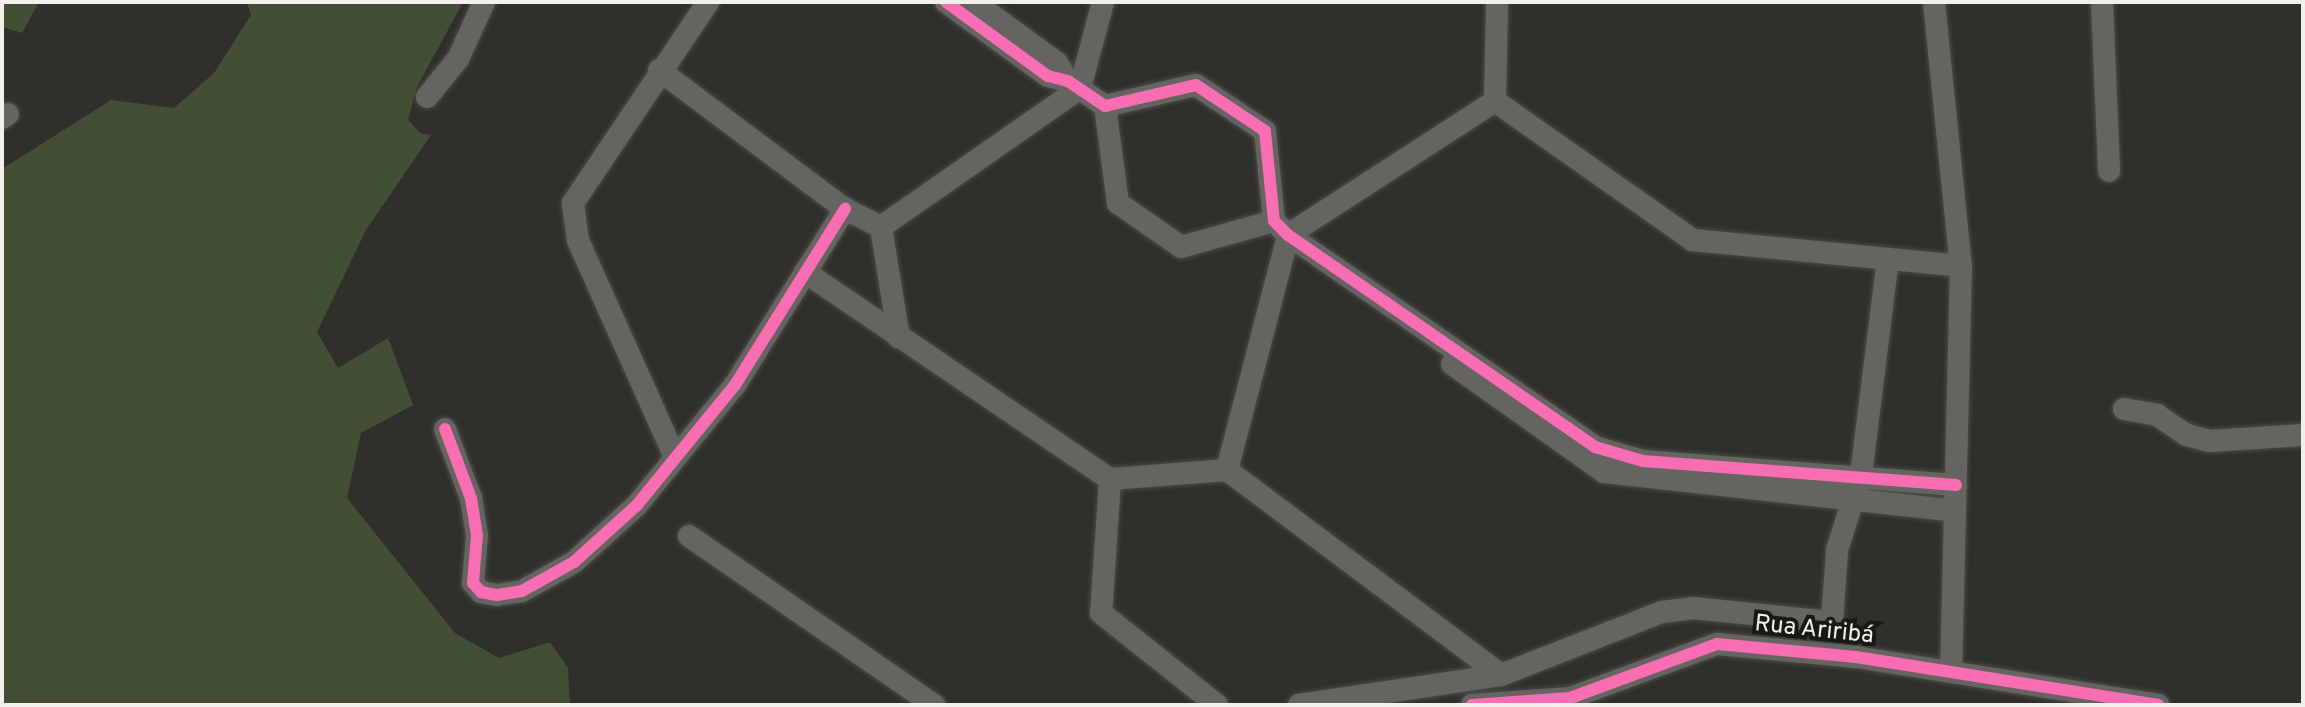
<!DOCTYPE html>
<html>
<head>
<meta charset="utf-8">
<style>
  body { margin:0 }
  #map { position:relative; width:2305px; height:707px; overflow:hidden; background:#302f2b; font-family:Overpass,sans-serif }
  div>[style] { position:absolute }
  .green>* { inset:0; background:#434f35 }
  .roads { filter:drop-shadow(0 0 2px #4c4a47) drop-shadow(0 0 2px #4c4a47) }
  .minor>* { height:22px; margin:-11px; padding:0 11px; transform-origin:11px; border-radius:11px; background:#656461 }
  .cycleway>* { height:12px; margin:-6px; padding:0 6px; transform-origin:6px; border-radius:6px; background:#f96db3 }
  span { translate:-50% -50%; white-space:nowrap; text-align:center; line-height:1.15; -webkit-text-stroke:8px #191814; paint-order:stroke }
  .street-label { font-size:24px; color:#f2f0eb }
  .frame { position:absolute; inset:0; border:4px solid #f2f0eb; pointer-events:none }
</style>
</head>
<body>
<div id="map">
  <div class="green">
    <div style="clip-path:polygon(2px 2px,39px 2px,22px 33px,2px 27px)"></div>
    <div style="clip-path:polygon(247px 2px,463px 2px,417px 87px,408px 120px,420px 133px,431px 135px,366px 230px,317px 332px,338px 368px,388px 338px,413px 405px,361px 433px,347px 498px,455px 633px,499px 658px,550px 642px,568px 668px,570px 705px,2px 705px,2px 169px,111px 100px,174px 108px,214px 73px,251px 15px)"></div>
  </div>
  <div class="roads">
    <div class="minor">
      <div style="left:946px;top:2px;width:126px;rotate:36deg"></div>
      <div style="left:1048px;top:76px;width:21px;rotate:14deg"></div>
      <div style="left:1068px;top:81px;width:45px;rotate:34deg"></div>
      <div style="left:1105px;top:106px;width:93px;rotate:-13deg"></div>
      <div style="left:1196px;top:85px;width:83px;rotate:33.7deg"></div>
      <div style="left:1265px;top:131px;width:90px;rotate:84.3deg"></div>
      <div style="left:1274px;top:221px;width:20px;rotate:45deg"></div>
      <div style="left:1288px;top:235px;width:373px;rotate:34.6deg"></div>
      <div style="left:1595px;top:447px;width:50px;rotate:16.3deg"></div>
      <div style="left:1643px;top:461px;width:314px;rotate:4.4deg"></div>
      <div style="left:974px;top:2px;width:103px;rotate:36.3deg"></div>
      <div style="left:1057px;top:63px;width:21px;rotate:59deg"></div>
      <div style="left:1934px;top:2px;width:265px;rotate:84.2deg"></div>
      <div style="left:1961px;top:266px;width:406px;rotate:91.4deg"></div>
      <div style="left:2102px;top:2px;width:169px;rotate:87.6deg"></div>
      <div style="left:659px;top:70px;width:232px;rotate:36.8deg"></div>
      <div style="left:845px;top:209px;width:40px;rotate:26.6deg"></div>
      <div style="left:881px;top:227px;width:112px;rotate:80.8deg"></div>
      <div style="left:427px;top:97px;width:49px;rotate:-50.8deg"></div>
      <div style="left:458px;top:59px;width:63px;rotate:-65.5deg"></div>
      <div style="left:1495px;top:101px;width:242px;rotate:35.1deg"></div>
      <div style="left:1693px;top:240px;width:269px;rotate:5.5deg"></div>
      <div style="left:1495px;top:101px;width:99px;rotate:-88.8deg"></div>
      <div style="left:1105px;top:106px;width:98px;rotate:82.4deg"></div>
      <div style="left:1118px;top:203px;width:77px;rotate:34.9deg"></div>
      <div style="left:1181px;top:247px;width:97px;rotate:-15.6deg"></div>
      <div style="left:2px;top:118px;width:7px;rotate:-34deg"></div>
      <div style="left:881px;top:227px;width:243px;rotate:-34.9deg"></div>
      <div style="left:1080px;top:88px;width:89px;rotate:-75deg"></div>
      <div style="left:805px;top:272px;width:369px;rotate:34.2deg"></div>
      <div style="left:1110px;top:479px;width:134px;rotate:93.8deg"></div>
      <div style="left:1101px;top:613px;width:148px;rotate:38.4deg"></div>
      <div style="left:1452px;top:364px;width:186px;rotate:35.4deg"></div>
      <div style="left:1604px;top:472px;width:353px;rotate:6.3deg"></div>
      <div style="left:2124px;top:409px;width:34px;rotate:10deg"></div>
      <div style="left:2157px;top:415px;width:36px;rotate:34deg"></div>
      <div style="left:2187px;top:435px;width:23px;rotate:15deg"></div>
      <div style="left:2209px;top:441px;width:94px;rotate:-3.7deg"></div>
      <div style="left:445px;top:429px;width:74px;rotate:69.4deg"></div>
      <div style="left:471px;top:498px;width:37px;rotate:81deg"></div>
      <div style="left:477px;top:535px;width:48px;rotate:94.8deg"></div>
      <div style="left:473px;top:583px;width:12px;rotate:48deg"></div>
      <div style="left:481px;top:592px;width:16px;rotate:11deg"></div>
      <div style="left:497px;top:595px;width:25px;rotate:-9deg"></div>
      <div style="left:522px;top:591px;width:60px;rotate:-29.1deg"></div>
      <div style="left:574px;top:562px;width:85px;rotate:-42.1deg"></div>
      <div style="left:637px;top:505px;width:155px;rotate:-50.8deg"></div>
      <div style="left:735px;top:385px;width:208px;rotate:-58deg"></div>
      <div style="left:674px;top:455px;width:235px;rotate:-114.1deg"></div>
      <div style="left:578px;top:240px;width:37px;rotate:-98deg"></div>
      <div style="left:573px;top:203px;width:242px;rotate:-56.1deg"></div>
      <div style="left:1227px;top:470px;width:342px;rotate:36.8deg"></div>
      <div style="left:1110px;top:479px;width:117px;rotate:-4.4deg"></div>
      <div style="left:1227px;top:470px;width:243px;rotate:-75.4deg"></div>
      <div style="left:1288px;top:235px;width:247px;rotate:-32.9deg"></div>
      <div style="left:689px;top:536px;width:298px;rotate:34.6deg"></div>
      <div style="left:1299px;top:705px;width:204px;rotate:-8.4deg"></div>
      <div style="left:1501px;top:675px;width:173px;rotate:-21.4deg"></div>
      <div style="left:1662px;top:612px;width:31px;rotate:-7deg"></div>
      <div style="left:1693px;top:608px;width:140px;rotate:5.8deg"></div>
      <div style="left:1832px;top:622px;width:72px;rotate:-86deg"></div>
      <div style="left:1837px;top:550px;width:79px;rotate:-72.3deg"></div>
      <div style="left:1861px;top:475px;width:218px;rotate:-82.9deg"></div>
      <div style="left:1472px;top:705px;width:98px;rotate:-4.1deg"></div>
      <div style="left:1570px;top:698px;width:157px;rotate:-20.2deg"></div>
      <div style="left:1717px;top:644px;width:140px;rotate:5.3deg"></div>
      <div style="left:1856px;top:657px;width:306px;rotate:9deg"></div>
    </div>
  </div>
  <div class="cycleway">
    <div style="left:946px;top:2px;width:126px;rotate:36deg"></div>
    <div style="left:1048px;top:76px;width:21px;rotate:14deg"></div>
    <div style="left:1068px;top:81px;width:45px;rotate:34deg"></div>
    <div style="left:1105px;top:106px;width:93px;rotate:-13deg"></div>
    <div style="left:1196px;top:85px;width:83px;rotate:33.7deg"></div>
    <div style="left:1265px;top:131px;width:90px;rotate:84.3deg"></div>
    <div style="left:1274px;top:221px;width:20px;rotate:45deg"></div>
    <div style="left:1288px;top:235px;width:373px;rotate:34.6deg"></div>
    <div style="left:1595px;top:447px;width:50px;rotate:16.3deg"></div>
    <div style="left:1643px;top:461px;width:314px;rotate:4.4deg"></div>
    <div style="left:445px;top:429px;width:74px;rotate:69.4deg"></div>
    <div style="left:471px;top:498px;width:37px;rotate:81deg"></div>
    <div style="left:477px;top:535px;width:48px;rotate:94.8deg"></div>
    <div style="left:473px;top:583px;width:12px;rotate:48deg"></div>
    <div style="left:481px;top:592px;width:16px;rotate:11deg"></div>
    <div style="left:497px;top:595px;width:25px;rotate:-9deg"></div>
    <div style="left:522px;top:591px;width:60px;rotate:-29.1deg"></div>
    <div style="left:574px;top:562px;width:85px;rotate:-42.1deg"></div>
    <div style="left:637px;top:505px;width:155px;rotate:-50.8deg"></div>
    <div style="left:735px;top:385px;width:208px;rotate:-58deg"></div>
    <div style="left:1472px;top:705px;width:98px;rotate:-4.1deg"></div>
    <div style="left:1570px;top:698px;width:157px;rotate:-20.2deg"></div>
    <div style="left:1717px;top:644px;width:140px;rotate:5.3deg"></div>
    <div style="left:1856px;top:657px;width:306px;rotate:9deg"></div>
  </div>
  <div class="street-label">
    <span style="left:1814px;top:631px;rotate:6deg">Rua Ariribá</span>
  </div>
  <div class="frame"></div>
</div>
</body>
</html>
